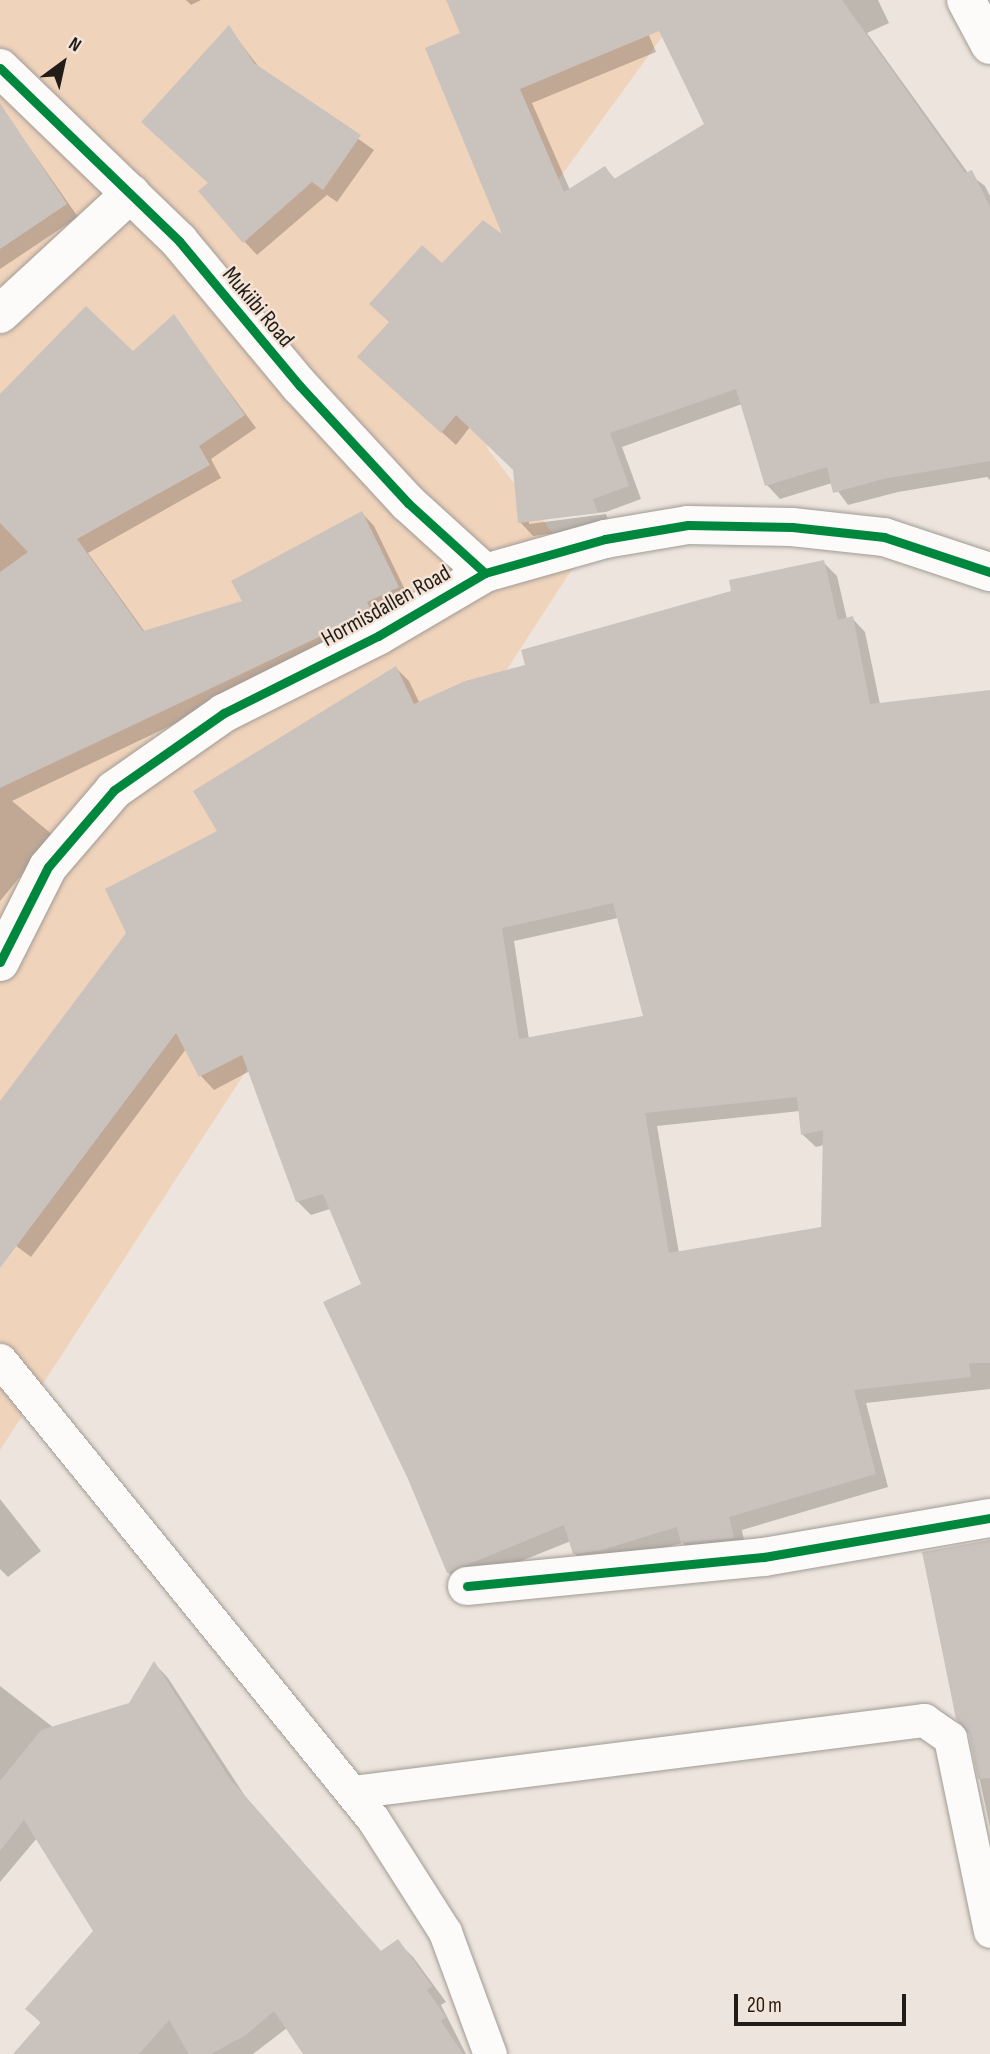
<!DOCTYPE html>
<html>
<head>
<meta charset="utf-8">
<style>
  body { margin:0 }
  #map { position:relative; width:990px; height:2054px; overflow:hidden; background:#ede5dd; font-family:"Sofia Sans Condensed",sans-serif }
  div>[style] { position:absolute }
  .green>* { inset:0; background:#f0d3bb }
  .shadow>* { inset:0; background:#0003 }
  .building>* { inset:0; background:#cac3bd }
  .roads { filter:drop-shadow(0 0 2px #a19b95) drop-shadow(0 0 2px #a19b95) }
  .service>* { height:33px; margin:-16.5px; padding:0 16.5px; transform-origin:16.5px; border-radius:16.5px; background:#fcfbfa }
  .minor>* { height:38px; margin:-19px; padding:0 19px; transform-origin:19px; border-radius:19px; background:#fcfbfa }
  .cycleway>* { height:9px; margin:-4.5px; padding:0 4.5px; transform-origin:4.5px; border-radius:4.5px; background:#00873e }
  span { translate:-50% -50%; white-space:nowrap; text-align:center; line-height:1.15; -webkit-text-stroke:5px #f3e4d7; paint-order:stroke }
  .street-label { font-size:23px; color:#211c18 }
  .north { position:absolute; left:28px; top:28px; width:70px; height:70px; -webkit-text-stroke:5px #f3e4d7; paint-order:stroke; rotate:33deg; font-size:19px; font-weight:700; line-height:28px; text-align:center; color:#211c18 }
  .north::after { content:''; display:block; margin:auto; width:24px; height:32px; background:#211c18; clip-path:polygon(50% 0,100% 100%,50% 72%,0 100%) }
  .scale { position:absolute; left:734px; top:1994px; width:172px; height:32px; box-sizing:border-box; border:4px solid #211c18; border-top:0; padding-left:9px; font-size:21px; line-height:24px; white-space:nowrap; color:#211c18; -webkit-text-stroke:5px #f3e4d7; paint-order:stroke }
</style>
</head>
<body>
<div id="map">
  <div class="green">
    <div style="clip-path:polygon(0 0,689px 0,510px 246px,487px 448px,576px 563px,0 1450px)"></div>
  </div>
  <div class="shadow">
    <div style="clip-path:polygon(186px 0,201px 0,191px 5px)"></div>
    <div style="clip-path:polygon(448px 0,634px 0,656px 52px,532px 103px,570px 190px,605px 168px,616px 180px,706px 124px,646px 0,878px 0,889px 23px,867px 33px,968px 173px,985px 186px,990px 196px,990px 480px,987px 477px,898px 492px,848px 505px,832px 483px,780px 499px,767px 485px,742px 404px,622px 447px,641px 499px,606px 512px,529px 520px,529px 524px,606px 514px,610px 526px,533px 536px,520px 522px,514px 470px,470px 427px,456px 445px,373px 370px,442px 265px,506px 238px,462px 34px)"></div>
    <div style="clip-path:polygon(229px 28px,262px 71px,374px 150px,337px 202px,327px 195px,257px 255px,244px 241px,209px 184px)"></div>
    <div style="clip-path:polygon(8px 117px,78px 217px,0 269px,0 122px)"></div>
    <div style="clip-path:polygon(174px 317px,256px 428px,211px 459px,221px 478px,88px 553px,145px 632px,244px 602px,362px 513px,374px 526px,410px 600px,383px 625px,12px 801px,54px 836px,0 901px,0 397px,133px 353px)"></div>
    <div style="clip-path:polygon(evenodd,823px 562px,837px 576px,847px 619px,852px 618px,865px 632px,880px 704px,990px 692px,990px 1389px,866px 1403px,888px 1487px,742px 1530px,746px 1551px,696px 1556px,683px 1543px,588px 1566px,574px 1553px,571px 1541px,461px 1585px,448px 1572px,364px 1285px,330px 1209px,311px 1215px,297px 1201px,250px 1071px,214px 1090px,201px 1076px,186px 1049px,31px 1257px,0 1234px,0 1104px,220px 831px,396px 668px,409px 681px,420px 704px,823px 562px,618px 918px,645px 1017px,529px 1039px,514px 941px,618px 918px,823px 562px,800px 1111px,802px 1134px,816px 1147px,824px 1145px,823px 1229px,679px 1253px,657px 1126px,800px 1111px)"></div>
    <div style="clip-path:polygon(0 1499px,41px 1551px,8px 1577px,0 1569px)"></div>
    <div style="clip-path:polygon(990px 1542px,990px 1827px,970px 1733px)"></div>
    <div style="clip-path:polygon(154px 1663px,168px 1678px,245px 1796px,382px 1953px,398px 1942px,413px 1957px,446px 2002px,441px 2005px,466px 2054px,305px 2054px,287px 2028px,253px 2054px,15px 2054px,42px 2024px,27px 2009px,96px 1931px,37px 1838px,0 1882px,0 1686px,54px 1728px,130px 1704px)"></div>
  </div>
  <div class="building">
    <div style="clip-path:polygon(evenodd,446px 0,842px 0,965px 173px,972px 170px,990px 207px,990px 461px,883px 479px,833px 493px,827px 467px,765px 486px,736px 389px,610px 433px,629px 486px,593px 499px,598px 513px,518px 523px,513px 470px,456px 415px,441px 433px,357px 357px,389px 322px,369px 304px,422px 245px,442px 263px,483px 220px,502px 234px,425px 48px,460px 33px,446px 0,659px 31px,704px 124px,614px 179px,605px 166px,564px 192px,520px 89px,659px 31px)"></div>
    <div style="clip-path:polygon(229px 25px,254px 63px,361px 135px,323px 190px,312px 182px,243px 243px,198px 191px,208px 183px,141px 122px)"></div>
    <div style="clip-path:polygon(0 103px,67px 204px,0 249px)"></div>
    <div style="clip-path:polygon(86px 306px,133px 351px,174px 314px,245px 415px,199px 446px,210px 465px,77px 539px,143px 631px,242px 601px,231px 581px,362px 511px,399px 587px,367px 602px,372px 612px,0 788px,0 572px,28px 552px,0 523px,0 394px)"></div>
    <div style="clip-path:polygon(evenodd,824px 560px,838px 620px,853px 616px,870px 704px,990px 690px,990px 1363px,969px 1363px,971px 1377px,854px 1390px,876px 1474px,729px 1517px,734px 1538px,681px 1543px,677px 1527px,598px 1551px,573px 1554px,564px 1525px,447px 1573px,408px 1479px,323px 1302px,361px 1284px,323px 1194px,296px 1202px,242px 1055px,199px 1077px,176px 1033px,0 1268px,0 1101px,126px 933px,105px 889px,217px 831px,193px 791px,396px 666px,414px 704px,465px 681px,525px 665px,521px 650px,731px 591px,729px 580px,824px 560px,613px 903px,643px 1016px,519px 1039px,502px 928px,613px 903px,824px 560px,797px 1097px,801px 1135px,823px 1130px,821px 1227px,669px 1253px,645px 1113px,797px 1097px)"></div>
    <div style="clip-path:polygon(990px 1540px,990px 1778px,978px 1779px,969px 1734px,956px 1719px,922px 1552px)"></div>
    <div style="clip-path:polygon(154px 1661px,230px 1779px,381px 1951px,398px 1939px,432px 1986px,427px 1990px,446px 2017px,441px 2021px,463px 2054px,303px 2054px,274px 2011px,246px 2035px,211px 2054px,189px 2054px,169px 2020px,139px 2054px,13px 2054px,41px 2022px,25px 2009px,93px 1931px,24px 1820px,0 1851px,0 1781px,41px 1730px,129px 1703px)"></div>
  </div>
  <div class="roads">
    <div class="service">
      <div style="left:0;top:1360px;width:591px;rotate:50.9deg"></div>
      <div style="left:373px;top:1819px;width:134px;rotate:57.5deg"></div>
      <div style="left:445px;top:1932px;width:130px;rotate:69.8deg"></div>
      <div style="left:352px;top:1792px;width:577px;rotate:-7.17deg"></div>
      <div style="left:924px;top:1720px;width:32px;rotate:35deg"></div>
      <div style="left:950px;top:1738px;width:197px;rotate:78.3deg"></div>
    </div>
    <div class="minor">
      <div style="left:966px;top:0;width:51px;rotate:61.9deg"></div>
      <div style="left:0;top:68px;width:249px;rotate:44deg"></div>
      <div style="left:179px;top:241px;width:189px;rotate:50.2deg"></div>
      <div style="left:300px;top:386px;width:159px;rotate:47.3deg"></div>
      <div style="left:408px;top:503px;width:104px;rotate:42.3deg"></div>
      <div style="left:0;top:314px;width:178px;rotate:-42.7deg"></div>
      <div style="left:0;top:962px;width:106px;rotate:-63.2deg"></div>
      <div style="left:48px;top:867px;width:101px;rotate:-49.4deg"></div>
      <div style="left:114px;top:790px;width:134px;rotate:-35deg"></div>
      <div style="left:224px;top:713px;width:172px;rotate:-26.6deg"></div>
      <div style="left:378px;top:636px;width:124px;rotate:-30.5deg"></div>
      <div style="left:485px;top:573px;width:125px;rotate:-15.8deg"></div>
      <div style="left:605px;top:539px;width:84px;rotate:-9.6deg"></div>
      <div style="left:688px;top:525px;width:104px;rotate:1.1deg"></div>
      <div style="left:792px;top:527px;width:93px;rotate:6.2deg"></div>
      <div style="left:884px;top:537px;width:112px;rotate:18.3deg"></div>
      <div style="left:467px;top:1586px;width:298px;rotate:-5.6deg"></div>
      <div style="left:764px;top:1557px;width:229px;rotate:-9.8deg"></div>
    </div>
  </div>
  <div class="cycleway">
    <div style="left:0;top:68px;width:249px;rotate:44deg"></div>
    <div style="left:179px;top:241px;width:189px;rotate:50.2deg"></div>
    <div style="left:300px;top:386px;width:159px;rotate:47.3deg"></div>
    <div style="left:408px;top:503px;width:104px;rotate:42.3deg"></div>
    <div style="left:0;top:962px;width:106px;rotate:-63.2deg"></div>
    <div style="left:48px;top:867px;width:101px;rotate:-49.4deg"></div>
    <div style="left:114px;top:790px;width:134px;rotate:-35deg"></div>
    <div style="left:224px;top:713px;width:172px;rotate:-26.6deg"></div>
    <div style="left:378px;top:636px;width:124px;rotate:-30.5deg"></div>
    <div style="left:485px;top:573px;width:125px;rotate:-15.8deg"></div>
    <div style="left:605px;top:539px;width:84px;rotate:-9.6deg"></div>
    <div style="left:688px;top:525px;width:104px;rotate:1.1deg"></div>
    <div style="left:792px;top:527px;width:93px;rotate:6.2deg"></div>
    <div style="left:884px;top:537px;width:112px;rotate:18.3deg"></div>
    <div style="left:467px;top:1586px;width:298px;rotate:-5.6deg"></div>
    <div style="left:764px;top:1557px;width:229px;rotate:-9.8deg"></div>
  </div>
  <div class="street-label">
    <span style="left:258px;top:307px;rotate:50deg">Mukiibi Road</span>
    <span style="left:386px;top:606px;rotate:-29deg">Hormisdallen Road</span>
  </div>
  <div class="north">N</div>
  <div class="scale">20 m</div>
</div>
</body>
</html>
